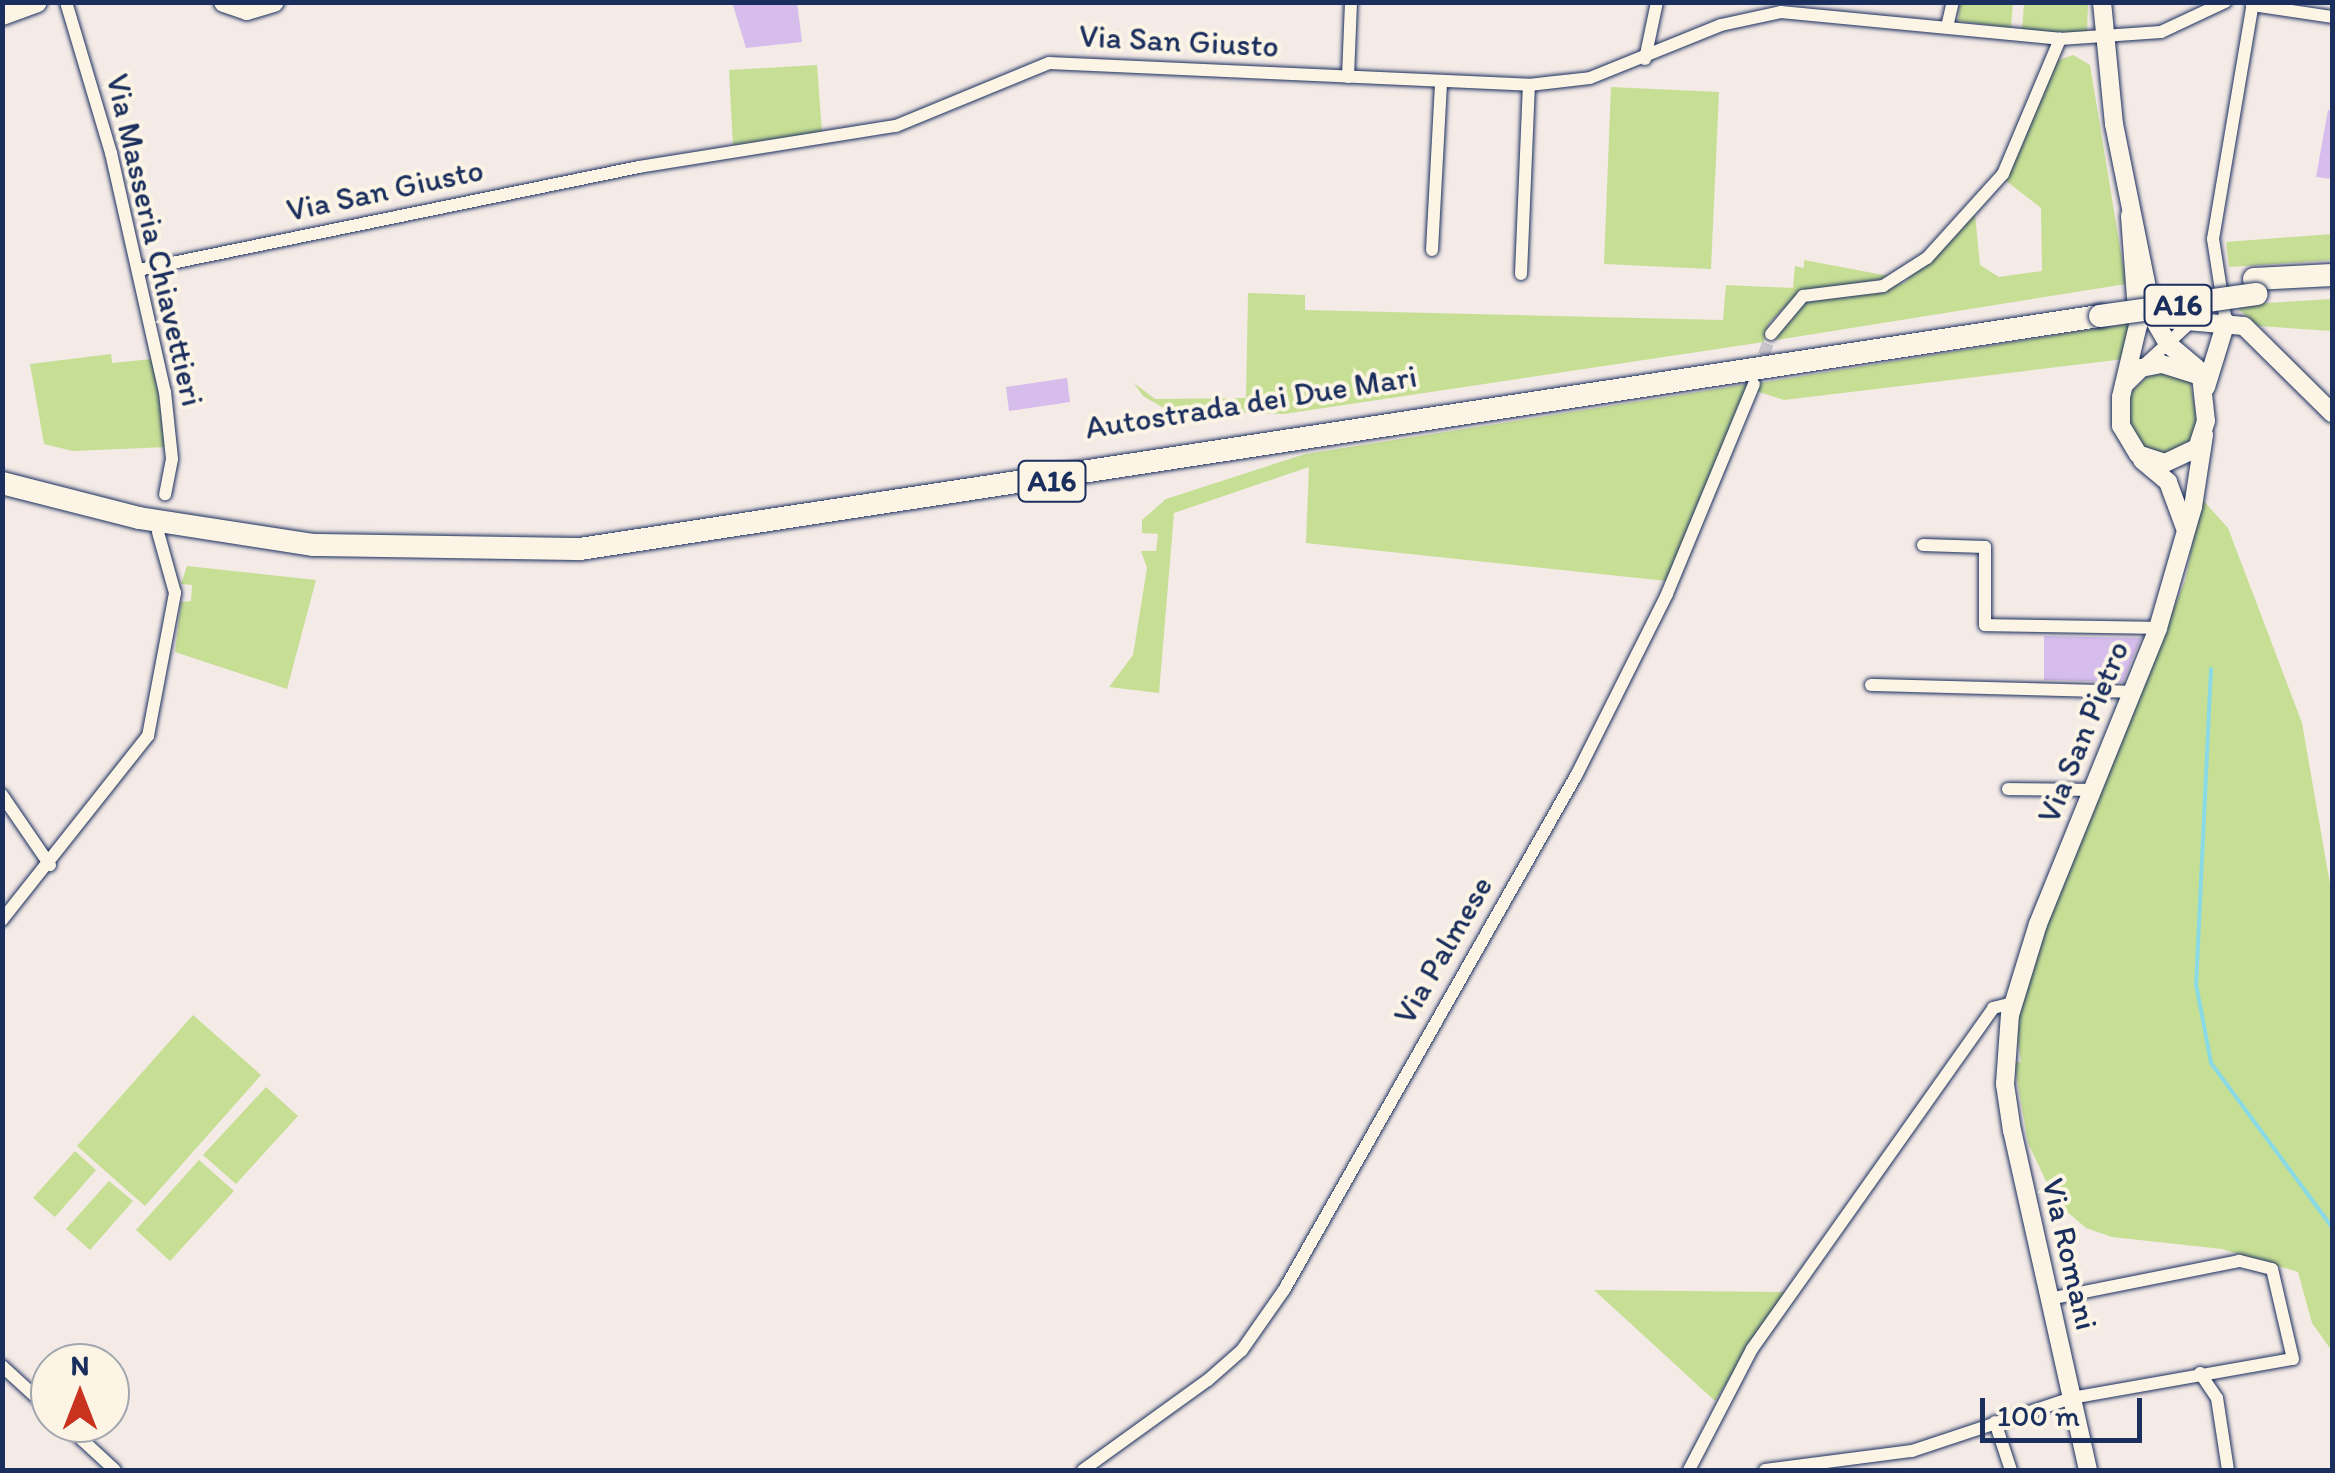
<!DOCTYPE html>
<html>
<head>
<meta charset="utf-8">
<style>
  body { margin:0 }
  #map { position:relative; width:2335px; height:1473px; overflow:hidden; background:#f4eae6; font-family:Itim,sans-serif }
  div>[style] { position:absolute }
  .green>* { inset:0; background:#c7df95 }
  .stream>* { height:4px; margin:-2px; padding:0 2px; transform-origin:2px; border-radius:2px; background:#89dae4 }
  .building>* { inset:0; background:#d6bdec }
  .street-tunnel>* { height:12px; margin-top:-6px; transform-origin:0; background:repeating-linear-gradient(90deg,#c9c5cb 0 12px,transparent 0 18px) }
  .roads { filter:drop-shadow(0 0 2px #1b2f5e) drop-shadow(0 0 2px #1b2f5e) }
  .street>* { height:12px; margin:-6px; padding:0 6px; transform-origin:6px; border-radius:6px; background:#fcf5e5 }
  .secondary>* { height:18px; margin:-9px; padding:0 9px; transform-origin:9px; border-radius:9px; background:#fcf5e5 }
  .primary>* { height:20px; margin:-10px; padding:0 10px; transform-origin:10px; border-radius:10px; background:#fcf5e5 }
  .highway>* { height:22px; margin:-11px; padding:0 11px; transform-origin:11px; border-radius:11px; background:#fcf5e5 }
  .bridges { filter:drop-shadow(0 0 2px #1b2f5e) drop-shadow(0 0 2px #1b2f5e) }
  .highway-bridge>* { height:22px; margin:-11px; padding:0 11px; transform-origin:11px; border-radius:11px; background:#fcf5e5 }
  span { translate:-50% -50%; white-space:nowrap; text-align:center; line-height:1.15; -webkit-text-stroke:8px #fcf5e5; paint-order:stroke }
  .shield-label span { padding:2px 8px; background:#fcf5e5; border:2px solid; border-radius:8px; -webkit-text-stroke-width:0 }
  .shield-label { font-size:30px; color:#1b2f5e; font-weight:700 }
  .street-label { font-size:32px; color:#1b2f5e }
  .frame { position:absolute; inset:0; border:5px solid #1b2f5e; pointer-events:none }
  .north { position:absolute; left:30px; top:1343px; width:100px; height:100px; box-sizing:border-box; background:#fcf5e5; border:2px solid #a2a6af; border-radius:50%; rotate:0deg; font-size:28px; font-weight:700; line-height:40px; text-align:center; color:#1b2f5e }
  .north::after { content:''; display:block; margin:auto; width:35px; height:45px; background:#c8321e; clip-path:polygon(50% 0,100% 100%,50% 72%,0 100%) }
  .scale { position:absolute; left:1980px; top:1398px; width:162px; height:45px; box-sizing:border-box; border:5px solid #1b2f5e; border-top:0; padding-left:12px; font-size:30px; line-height:35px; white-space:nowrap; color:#1b2f5e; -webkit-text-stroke:8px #fcf5e5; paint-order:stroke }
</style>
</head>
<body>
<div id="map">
  <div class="green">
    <div style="clip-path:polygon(1960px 3px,2013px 3px,2011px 28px,1958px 21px)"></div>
    <div style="clip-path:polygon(2024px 3px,2088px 3px,2087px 32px,2022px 32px)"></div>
    <div style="clip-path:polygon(2073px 55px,2090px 65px,2126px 284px,1776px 340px,1788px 313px,1810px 299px,1904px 283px,1975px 214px,1980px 265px,1999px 277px,2042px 271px,2041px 208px,2005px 180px,2054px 62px)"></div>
    <div style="clip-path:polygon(817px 65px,822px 132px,733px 145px,729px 70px)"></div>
    <div style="clip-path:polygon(1611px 87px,1719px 92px,1711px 269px,1604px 264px)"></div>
    <div style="clip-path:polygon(2332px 234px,2332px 260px,2229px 267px,2226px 242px)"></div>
    <div style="clip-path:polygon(1804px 260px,1894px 277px,1799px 293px,1769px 323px,1764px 342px,1284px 414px,1167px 410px,1143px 396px,1134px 383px,1155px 399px,1246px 398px,1248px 293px,1305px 295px,1305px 310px,1723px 320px,1726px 285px,1793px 288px,1795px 266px,1804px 268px)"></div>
    <div style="clip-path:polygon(2332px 299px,2332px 331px,2258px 326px,2234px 305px)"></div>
    <div style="clip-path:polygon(2131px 323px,2125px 358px,2116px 360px,1784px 400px,1756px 391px,1760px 383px)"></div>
    <div style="clip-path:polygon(111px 354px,112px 363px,152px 359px,168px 447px,73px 451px,44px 444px,30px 364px)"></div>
    <div style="clip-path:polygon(2155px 370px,2189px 376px,2198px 424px,2190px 448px,2156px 458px,2129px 433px,2130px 393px)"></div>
    <div style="clip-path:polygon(1749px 384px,1667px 581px,1306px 543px,1309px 467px,1174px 513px,1159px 693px,1109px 687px,1133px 655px,1147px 568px,1141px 551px,1156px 551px,1158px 534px,1142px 533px,1142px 520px,1166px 499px,1305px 454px)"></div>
    <div style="clip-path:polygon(2201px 498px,2228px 528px,2302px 723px,2330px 884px,2332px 1351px,2312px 1323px,2298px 1272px,2222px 1249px,2112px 1237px,2086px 1228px,2056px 1202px,2028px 1143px,2014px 1062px,2021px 1062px,2016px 1029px,2034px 955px,2186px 578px)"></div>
    <div style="clip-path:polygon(187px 566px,316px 580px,287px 689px,175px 652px,181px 602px,191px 601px,192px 585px,181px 584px)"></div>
    <div style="clip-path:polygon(193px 1015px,261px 1075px,145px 1206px,77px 1146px)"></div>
    <div style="clip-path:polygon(266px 1087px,298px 1116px,236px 1184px,203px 1155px)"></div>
    <div style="clip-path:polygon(75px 1151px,96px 1170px,55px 1217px,33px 1198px)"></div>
    <div style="clip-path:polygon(199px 1160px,234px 1191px,170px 1261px,136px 1230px)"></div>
    <div style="clip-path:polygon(109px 1181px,133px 1201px,90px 1250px,66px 1229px)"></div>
    <div style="clip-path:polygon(1594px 1290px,1786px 1292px,1715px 1401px)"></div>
  </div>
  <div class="stream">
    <div style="left:2211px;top:669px;width:315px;rotate:92.7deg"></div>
    <div style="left:2196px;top:984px;width:80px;rotate:79.2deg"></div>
    <div style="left:2211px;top:1063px;width:204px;rotate:53.6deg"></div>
  </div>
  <div class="building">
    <div style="clip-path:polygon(732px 2px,797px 2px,802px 42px,746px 48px)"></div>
    <div style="clip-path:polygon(2328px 110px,2332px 110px,2332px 179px,2316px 177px)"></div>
    <div style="clip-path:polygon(1067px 378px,1070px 402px,1009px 411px,1006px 387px)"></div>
    <div style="clip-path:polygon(2044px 636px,2141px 638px,2123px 682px,2044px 680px)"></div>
  </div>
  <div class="street-tunnel">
    <div style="left:1758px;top:372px;width:40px;rotate:-71.1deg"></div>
  </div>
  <div class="roads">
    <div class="street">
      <div style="left:66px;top:2px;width:158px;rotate:73.4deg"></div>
      <div style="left:111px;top:153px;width:245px;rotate:77.3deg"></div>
      <div style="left:165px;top:392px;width:67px;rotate:84deg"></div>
      <div style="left:172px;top:459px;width:36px;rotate:101deg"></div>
      <div style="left:2252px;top:5px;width:81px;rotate:8.5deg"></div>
      <div style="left:1947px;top:27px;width:26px;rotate:-77deg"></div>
      <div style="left:1645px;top:59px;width:58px;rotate:-78.1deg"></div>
      <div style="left:1348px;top:77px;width:75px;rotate:-87.7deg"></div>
      <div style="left:1432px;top:250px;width:168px;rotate:-86.9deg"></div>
      <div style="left:138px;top:270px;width:511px;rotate:-11.62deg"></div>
      <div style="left:639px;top:167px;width:260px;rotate:-9.1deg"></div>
      <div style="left:896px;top:126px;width:165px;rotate:-22.4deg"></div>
      <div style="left:1049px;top:63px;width:481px;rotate:2.6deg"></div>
      <div style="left:1529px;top:85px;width:61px;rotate:-6.5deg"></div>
      <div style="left:1590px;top:78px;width:141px;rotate:-22deg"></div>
      <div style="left:1721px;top:25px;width:61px;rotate:-12.2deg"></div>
      <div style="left:1781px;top:12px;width:280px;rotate:5.5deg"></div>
      <div style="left:2060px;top:39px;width:101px;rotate:-4deg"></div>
      <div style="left:2161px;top:32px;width:71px;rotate:-25.1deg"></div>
      <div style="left:1521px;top:274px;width:189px;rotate:-87.6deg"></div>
      <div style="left:2226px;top:322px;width:84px;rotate:-98.9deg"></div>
      <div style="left:2213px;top:239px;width:240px;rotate:-80.4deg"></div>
      <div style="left:1771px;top:334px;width:50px;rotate:-49.9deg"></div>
      <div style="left:1803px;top:296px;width:81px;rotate:-7.1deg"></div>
      <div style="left:1883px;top:286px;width:52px;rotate:-32.5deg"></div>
      <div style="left:1927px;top:258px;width:113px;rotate:-47.9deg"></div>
      <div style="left:2003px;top:174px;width:147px;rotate:-67.1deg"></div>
      <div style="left:2141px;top:368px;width:72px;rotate:-42.8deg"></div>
      <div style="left:1923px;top:545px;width:62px;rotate:1.8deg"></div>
      <div style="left:1985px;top:547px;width:78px;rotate:90deg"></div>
      <div style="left:1985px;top:625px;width:173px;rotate:1deg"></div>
      <div style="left:1871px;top:685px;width:261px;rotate:1.5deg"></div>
      <div style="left:2008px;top:789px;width:84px;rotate:0.7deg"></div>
      <div style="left:2px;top:795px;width:85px;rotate:55.6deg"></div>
      <div style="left:2px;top:920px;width:235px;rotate:-51.6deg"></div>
      <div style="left:148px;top:736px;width:146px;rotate:-79.3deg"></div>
      <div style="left:175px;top:593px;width:63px;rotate:-105.6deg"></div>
      <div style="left:2px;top:1366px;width:65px;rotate:42.5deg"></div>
      <div style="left:2200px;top:1373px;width:30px;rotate:56deg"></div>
      <div style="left:2217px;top:1398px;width:73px;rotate:81.3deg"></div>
      <div style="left:1995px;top:1422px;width:51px;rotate:71.6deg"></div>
      <div style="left:64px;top:1423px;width:69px;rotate:42.7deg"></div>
      <div style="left:1083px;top:1470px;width:154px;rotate:-35.8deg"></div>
      <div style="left:1208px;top:1380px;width:45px;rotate:-41.4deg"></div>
      <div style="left:1242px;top:1350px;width:73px;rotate:-55deg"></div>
      <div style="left:1284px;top:1290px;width:593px;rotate:-60.41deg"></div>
      <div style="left:1577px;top:774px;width:201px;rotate:-63.4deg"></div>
      <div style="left:1667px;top:594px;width:227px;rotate:-67.5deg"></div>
      <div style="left:1689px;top:1470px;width:136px;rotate:-62.5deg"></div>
      <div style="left:1752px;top:1349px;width:418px;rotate:-54.7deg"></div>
      <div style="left:1993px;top:1008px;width:21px;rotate:-14deg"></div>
      <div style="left:1765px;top:1470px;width:148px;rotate:-7.4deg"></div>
      <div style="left:1912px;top:1451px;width:168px;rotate:-18.4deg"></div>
      <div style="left:2071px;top:1398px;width:225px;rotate:-10deg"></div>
      <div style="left:2293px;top:1359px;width:92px;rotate:-103.1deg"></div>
      <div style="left:2272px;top:1269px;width:34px;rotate:-166deg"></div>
      <div style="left:2239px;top:1261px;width:195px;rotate:168.7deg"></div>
    </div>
    <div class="secondary">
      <div style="left:2102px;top:2px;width:123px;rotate:84.4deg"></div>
      <div style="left:2114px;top:124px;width:198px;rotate:78.6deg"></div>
      <div style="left:2153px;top:318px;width:30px;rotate:60deg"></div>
      <div style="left:2168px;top:344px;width:38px;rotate:40deg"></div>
      <div style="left:2153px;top:318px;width:91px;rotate:5deg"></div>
      <div style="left:2244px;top:326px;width:124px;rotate:44.7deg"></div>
      <div style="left:2124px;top:385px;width:24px;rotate:-45deg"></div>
      <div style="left:2141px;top:368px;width:21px;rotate:-11deg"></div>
      <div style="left:2162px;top:364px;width:41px;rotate:17.1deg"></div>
      <div style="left:2201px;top:376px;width:45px;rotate:83.7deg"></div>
      <div style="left:2206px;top:421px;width:28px;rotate:108deg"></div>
      <div style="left:2197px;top:448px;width:35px;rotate:155deg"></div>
      <div style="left:2165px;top:463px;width:28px;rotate:-162deg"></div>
      <div style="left:2138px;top:454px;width:33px;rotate:-121deg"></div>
      <div style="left:2121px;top:426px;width:29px;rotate:-90deg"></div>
      <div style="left:2121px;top:397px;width:74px;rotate:-76.7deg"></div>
      <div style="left:2138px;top:325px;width:110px;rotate:-94.2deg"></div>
      <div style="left:2206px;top:387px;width:68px;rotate:-72.9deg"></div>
      <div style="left:2142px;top:460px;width:34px;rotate:40deg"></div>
      <div style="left:2168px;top:482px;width:49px;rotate:69.7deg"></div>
      <div style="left:2088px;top:1470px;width:347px;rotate:-102.6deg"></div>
      <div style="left:2012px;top:1131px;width:48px;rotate:-98.5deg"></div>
      <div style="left:2005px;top:1084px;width:69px;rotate:-85.9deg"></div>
      <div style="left:2010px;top:1015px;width:95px;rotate:-72.9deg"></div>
      <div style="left:2038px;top:924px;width:319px;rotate:-67.9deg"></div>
      <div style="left:2158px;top:628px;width:126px;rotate:-73.9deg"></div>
      <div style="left:2193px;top:507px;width:73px;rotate:-81.3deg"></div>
    </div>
    <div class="primary">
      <div style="left:224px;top:2px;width:24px;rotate:19deg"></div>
      <div style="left:247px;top:10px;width:28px;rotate:-17deg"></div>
      <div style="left:2px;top:15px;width:37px;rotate:-20deg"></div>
    </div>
    <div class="highway">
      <div style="left:2254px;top:279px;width:78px;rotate:-2.9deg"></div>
      <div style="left:2px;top:483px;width:141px;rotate:14.3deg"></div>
      <div style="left:139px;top:518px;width:177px;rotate:8.8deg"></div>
      <div style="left:314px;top:545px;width:266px;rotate:0.9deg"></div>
      <div style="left:580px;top:549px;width:1538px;rotate:-8.72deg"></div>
    </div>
  </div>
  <div class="bridges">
    <div class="highway-bridge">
      <div style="left:2100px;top:316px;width:158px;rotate:-8deg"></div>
    </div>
  </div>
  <div class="shield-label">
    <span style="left:2178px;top:305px">A16</span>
    <span style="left:1052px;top:481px">A16</span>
  </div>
  <div class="street-label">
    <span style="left:1179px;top:41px;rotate:3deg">Via San Giusto</span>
    <span style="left:385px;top:190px;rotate:-12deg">Via San Giusto</span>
    <span style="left:155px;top:240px;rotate:77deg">Via Masseria Chiavettieri</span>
    <span style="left:1251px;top:402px;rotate:-9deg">Autostrada dei Due Mari</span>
    <span style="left:2083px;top:732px;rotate:-68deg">Via San Pietro</span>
    <span style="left:1443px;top:950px;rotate:-60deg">Via Palmese</span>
    <span style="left:2070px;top:1254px;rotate:77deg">Via Romani</span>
  </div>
  <div class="frame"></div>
  <div class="north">N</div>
  <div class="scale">100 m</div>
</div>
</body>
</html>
